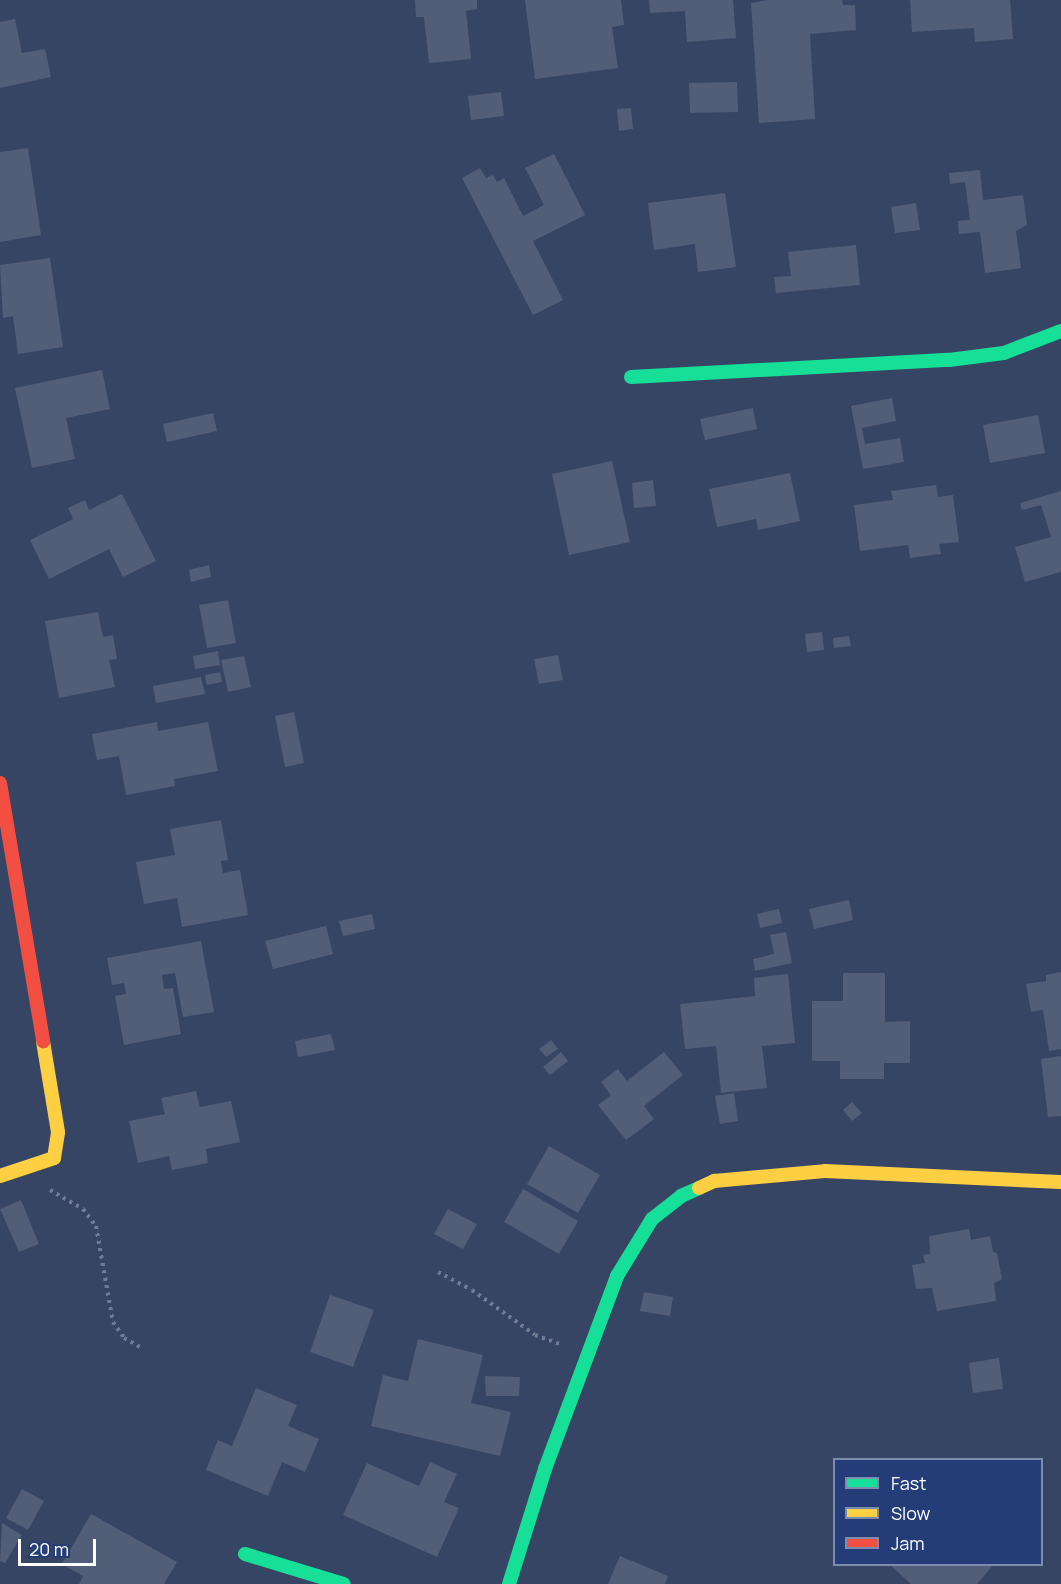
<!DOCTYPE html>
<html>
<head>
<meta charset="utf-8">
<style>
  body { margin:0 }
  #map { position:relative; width:1061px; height:1584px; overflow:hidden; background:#374565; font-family:Manrope,sans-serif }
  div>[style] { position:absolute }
  .building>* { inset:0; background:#525d77 }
  .path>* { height:4px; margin-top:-2px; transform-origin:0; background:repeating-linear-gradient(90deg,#717c94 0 3px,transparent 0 7.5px) }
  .fast>* { height:14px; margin:-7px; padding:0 7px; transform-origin:7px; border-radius:7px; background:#16e098 }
  .slow>* { height:14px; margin:-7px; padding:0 7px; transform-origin:7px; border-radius:7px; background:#ffcf43 }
  .jam>* { height:14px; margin:-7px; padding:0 7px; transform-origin:7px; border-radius:7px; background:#f24e42 }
  span { translate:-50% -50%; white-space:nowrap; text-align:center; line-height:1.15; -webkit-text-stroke:6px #243d78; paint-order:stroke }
  .legend { position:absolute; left:833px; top:1458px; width:210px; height:108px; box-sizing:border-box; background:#243d78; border:2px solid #7c8bae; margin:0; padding:8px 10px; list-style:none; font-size:18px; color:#fff }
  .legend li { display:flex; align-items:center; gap:12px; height:30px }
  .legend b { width:30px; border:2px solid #7c8bae }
  .scale { position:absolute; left:18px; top:1539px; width:78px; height:27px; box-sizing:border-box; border:3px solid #fff; border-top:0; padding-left:8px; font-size:18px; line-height:21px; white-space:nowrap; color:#fff; -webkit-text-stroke:4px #243d78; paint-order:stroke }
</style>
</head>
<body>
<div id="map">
  <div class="building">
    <div style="clip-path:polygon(415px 0,477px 0,477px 9px,466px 11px,471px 59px,429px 63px,424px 17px,416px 17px)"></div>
    <div style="clip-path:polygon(525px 0,621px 0,624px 25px,612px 27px,618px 68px,535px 79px)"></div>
    <div style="clip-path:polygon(649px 0,733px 0,736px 38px,687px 42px,685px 11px,650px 13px)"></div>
    <div style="clip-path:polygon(768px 0,842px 0,843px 5px,855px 5px,856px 30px,810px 34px,815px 119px,759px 123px,751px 3px)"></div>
    <div style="clip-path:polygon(910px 0,1010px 0,1013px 39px,975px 42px,974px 28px,912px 32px)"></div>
    <div style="clip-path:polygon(15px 19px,22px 53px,45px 49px,51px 77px,0 88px,0 22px)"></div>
    <div style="clip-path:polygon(737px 82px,738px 112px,690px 113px,689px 83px)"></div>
    <div style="clip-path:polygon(501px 92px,504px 116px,471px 120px,468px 96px)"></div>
    <div style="clip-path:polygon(631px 108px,633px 129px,619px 131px,617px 109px)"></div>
    <div style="clip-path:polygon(28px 148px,41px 235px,0 242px,0 152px)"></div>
    <div style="clip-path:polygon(554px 154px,585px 215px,533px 241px,563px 300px,533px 315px,462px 178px,480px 168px,486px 178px,493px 175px,497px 182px,504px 178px,523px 216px,544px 205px,525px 168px)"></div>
    <div style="clip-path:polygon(980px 170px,983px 200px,1023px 195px,1027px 225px,1016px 231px,1021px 268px,985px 273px,980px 232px,959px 234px,958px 221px,970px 220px,965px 182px,950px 184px,949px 173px)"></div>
    <div style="clip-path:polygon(725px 193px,736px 267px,698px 272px,695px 244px,654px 250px,648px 203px)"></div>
    <div style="clip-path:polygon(916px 203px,920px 230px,895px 233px,891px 207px)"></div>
    <div style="clip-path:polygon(856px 245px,860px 285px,776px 293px,774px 277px,791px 276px,788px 252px)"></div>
    <div style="clip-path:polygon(50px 258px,63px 347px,18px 354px,13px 316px,3px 318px,0 265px)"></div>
    <div style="clip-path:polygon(102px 370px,110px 409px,66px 418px,75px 459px,32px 468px,15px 388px)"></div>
    <div style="clip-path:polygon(892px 398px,896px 421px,862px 428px,865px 444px,900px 438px,904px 462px,863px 469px,851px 406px)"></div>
    <div style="clip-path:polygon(753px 408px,757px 429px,705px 440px,700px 419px)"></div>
    <div style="clip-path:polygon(213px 413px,217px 431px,167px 442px,163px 424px)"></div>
    <div style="clip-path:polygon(1038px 415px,1045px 453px,990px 463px,983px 425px)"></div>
    <div style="clip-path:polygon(612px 461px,630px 542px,569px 555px,552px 474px)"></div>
    <div style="clip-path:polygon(790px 473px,800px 521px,758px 530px,756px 519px,717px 527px,709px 489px)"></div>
    <div style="clip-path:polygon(653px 480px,656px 506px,634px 508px,632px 483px)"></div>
    <div style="clip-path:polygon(936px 485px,938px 497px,953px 495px,959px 542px,939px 544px,941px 554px,910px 558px,908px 545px,860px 551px,854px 505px,893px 500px,891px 491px)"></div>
    <div style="clip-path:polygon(1061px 491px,1061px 572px,1025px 582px,1015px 547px,1051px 537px,1041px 505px,1022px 510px,1020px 503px)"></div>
    <div style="clip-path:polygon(122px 494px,156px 561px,123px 577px,109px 549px,49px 579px,30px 540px,73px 519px,68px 508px,85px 500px,89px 510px)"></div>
    <div style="clip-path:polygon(209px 565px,211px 577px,191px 582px,189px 570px)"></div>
    <div style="clip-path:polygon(228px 600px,236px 643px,207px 648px,199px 605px)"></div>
    <div style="clip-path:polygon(98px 612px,103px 637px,113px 635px,117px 659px,109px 660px,115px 687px,59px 698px,45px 621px)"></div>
    <div style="clip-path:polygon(822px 632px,824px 650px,807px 652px,805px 634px)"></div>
    <div style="clip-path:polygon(849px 636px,851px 646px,834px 648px,833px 638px)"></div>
    <div style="clip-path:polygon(218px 651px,220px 665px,195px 669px,193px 656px)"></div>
    <div style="clip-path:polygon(558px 655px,563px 680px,539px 684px,534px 659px)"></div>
    <div style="clip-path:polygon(244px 656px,251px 687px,228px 692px,221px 660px)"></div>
    <div style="clip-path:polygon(220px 672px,222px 682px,207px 685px,205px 675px)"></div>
    <div style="clip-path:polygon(201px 677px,205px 694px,156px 703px,153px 686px)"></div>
    <div style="clip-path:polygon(294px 712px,304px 763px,285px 767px,275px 716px)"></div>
    <div style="clip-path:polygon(157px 722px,158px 731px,208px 722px,218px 771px,174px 779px,175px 786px,126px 795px,119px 756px,97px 760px,92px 734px)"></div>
    <div style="clip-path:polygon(221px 820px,228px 860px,221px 861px,223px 873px,240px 870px,248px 915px,182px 927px,177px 898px,144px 904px,136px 862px,175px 855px,170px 829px)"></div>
    <div style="clip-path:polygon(849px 900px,853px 920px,814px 929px,809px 909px)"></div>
    <div style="clip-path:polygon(779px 909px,782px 923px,760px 928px,757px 914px)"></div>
    <div style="clip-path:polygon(372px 914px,375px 929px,343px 936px,339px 921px)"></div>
    <div style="clip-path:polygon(326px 926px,333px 954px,273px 969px,265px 941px)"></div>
    <div style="clip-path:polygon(786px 932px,792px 963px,755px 971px,753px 959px,774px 954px,770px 935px)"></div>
    <div style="clip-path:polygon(201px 941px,214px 1012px,183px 1017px,175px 973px,162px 975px,164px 989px,173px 988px,181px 1034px,124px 1045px,115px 996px,126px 994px,124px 983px,112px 985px,107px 958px)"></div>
    <div style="clip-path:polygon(1061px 972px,1061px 1049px,1049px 1051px,1043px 1010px,1031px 1012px,1026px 984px,1046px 981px,1046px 975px)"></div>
    <div style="clip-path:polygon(843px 973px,885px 973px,885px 1022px,910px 1021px,910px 1063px,884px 1063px,884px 1079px,840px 1079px,840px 1061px,812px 1061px,812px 1001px,843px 1001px)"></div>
    <div style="clip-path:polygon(788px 974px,795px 1043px,762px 1046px,767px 1088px,721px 1093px,716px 1046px,685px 1049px,680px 1004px,755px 996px,754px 978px)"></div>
    <div style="clip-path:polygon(331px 1034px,335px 1050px,298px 1057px,295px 1041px)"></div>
    <div style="clip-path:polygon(551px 1040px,558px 1049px,546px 1057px,539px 1049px)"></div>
    <div style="clip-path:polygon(561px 1052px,568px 1061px,550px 1075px,543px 1067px)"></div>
    <div style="clip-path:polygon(664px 1052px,683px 1075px,644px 1106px,654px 1119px,626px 1140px,598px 1105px,611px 1095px,601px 1082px,618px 1069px,627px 1081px)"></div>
    <div style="clip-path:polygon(1061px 1056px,1061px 1116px,1048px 1117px,1041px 1059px)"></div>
    <div style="clip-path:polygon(196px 1091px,200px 1107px,231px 1101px,240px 1142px,206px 1149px,208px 1163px,172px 1170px,169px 1156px,138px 1163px,129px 1121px,165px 1114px,161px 1098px)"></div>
    <div style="clip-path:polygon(734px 1093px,738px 1121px,720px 1124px,715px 1096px)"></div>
    <div style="clip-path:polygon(852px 1102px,862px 1113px,852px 1121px,843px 1110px)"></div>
    <div style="clip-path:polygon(549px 1146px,600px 1175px,578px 1213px,527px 1184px)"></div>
    <div style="clip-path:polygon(523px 1189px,578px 1221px,559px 1254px,504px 1222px)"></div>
    <div style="clip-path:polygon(21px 1200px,39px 1244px,19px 1252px,0 1209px)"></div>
    <div style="clip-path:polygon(448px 1209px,477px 1224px,463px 1249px,434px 1234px)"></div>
    <div style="clip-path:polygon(969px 1229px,971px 1240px,990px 1236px,993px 1252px,997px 1253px,1002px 1279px,994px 1283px,996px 1301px,937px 1311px,932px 1288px,916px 1289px,912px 1265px,925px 1263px,923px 1255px,930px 1254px,929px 1236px)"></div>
    <div style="clip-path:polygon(644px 1292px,673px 1297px,670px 1316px,640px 1311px)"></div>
    <div style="clip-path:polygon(330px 1295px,374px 1310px,353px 1367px,310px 1352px)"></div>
    <div style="clip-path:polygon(418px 1339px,483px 1355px,471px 1403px,511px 1412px,500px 1456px,371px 1426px,383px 1375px,408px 1381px)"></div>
    <div style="clip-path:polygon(999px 1358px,1003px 1389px,973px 1393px,969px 1363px)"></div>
    <div style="clip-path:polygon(485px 1376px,520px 1377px,519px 1396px,486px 1396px)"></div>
    <div style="clip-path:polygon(256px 1388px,297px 1405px,288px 1426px,319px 1439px,305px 1472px,282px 1462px,268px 1496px,206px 1470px,218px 1440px,232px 1446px)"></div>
    <div style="clip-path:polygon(430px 1462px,457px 1474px,444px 1502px,459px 1508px,437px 1557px,343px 1515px,367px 1463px,419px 1486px)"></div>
    <div style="clip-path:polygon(22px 1489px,44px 1501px,28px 1530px,6px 1518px)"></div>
    <div style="clip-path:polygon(91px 1514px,177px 1562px,164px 1584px,79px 1584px,83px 1576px,62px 1564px)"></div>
    <div style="clip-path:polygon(2px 1523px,22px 1535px,5px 1563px,0 1561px)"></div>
    <div style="clip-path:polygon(620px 1556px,668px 1576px,665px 1584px,608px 1584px)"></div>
    <div style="clip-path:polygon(889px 1564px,994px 1564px,977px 1584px,911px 1584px)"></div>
  </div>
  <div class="path">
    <div style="left:50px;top:1190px;width:38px;rotate:30deg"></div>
    <div style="left:83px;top:1209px;width:21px;rotate:53deg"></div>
    <div style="left:96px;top:1226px;width:97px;rotate:80deg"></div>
    <div style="left:113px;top:1322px;width:19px;rotate:55deg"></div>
    <div style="left:124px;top:1338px;width:21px;rotate:29deg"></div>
    <div style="left:438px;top:1272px;width:38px;rotate:28deg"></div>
    <div style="left:472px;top:1290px;width:77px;rotate:35.5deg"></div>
    <div style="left:535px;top:1335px;width:29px;rotate:20deg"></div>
  </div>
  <div class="fast">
    <div style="left:631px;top:377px;width:318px;rotate:-3.1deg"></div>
    <div style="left:949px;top:360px;width:55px;rotate:-7.3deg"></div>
    <div style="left:1004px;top:353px;width:61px;rotate:-21.1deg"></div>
    <div style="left:245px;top:1554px;width:103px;rotate:16.9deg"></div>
    <div style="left:509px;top:1584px;width:121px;rotate:-72.6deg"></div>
    <div style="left:545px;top:1469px;width:206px;rotate:-69.5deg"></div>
    <div style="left:617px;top:1276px;width:67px;rotate:-58.4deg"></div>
    <div style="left:652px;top:1219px;width:37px;rotate:-38deg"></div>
    <div style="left:681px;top:1196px;width:20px;rotate:-24deg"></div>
  </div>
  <div class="slow">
    <div style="left:0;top:1176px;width:57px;rotate:-18.4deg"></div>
    <div style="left:54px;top:1158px;width:26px;rotate:-81deg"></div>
    <div style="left:58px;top:1132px;width:92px;rotate:-99.4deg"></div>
    <div style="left:699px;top:1188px;width:17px;rotate:-25deg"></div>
    <div style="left:714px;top:1181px;width:111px;rotate:-5.1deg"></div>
    <div style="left:825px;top:1171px;width:236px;rotate:2.7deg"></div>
  </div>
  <div class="jam">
    <div style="left:0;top:783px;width:262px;rotate:80.5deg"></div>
  </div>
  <ul class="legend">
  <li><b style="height:8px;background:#16e098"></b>Fast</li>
  <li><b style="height:8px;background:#ffcf43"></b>Slow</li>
  <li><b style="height:8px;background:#f24e42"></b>Jam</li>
  </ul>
  <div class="scale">20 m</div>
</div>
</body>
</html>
